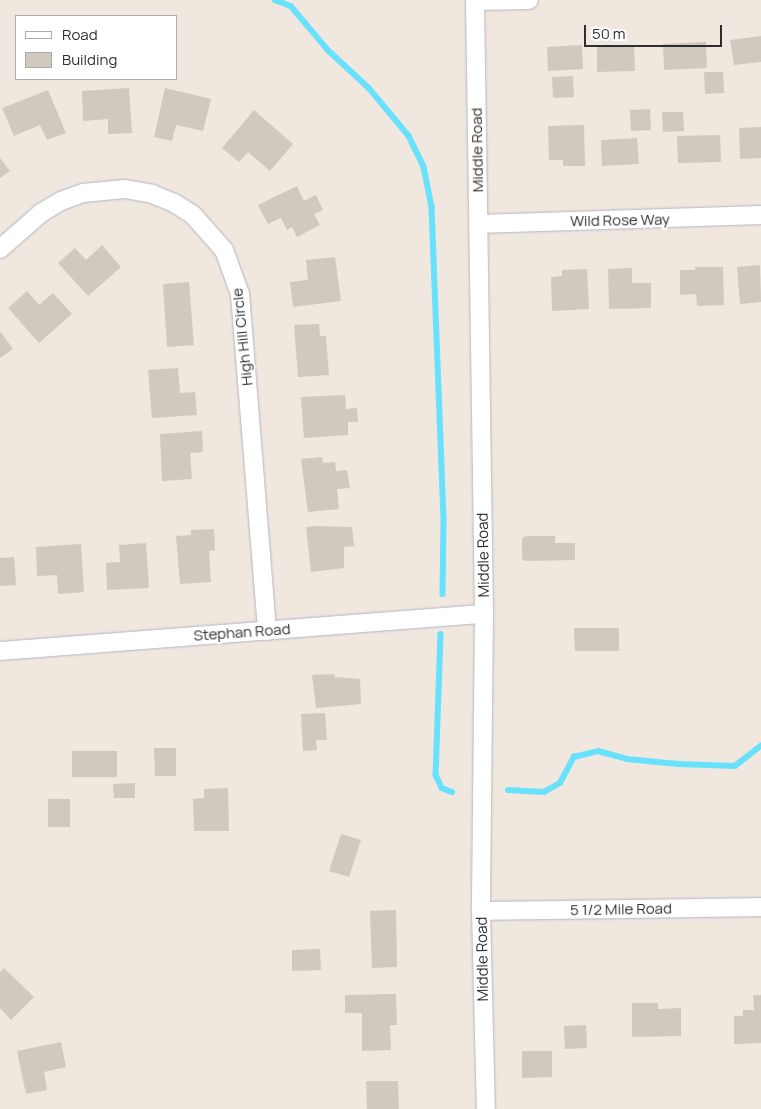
<!DOCTYPE html>
<html>
<head>
<meta charset="utf-8">
<style>
  body { margin:0 }
  #map { position:relative; width:761px; height:1109px; overflow:hidden; background:#f0e7df; font-family:Manrope,sans-serif }
  div>[style] { position:absolute }
  .stream>* { height:5.5px; margin:-2.75px; padding:0 2.75px; transform-origin:2.75px; border-radius:2.75px; background:#68e1fc }
  .building>* { inset:0; background:#cfc9c0 }
  .roads { filter:drop-shadow(0 0 1px #b3b7c2) drop-shadow(0 0 1px #b3b7c2) }
  .minor>* { height:18px; margin:-9px; padding:0 9px; transform-origin:9px; border-radius:9px; background:#fff }
  span { translate:-50% -50%; white-space:nowrap; text-align:center; line-height:1.15; -webkit-text-stroke:4px #fff; paint-order:stroke }
  .street-label { font-size:15px; color:#2e2e2e }
  .legend { position:absolute; left:15px; top:15px; width:162px; height:65px; box-sizing:border-box; background:#fff; border:1px solid #ababab; margin:0; padding:6px 9px; list-style:none; font-size:15px; color:#2e2e2e }
  .legend li { display:flex; align-items:center; gap:10px; height:25px }
  .legend b { width:25px; border:1px solid #ababab }
  .scale { position:absolute; left:584px; top:25px; width:138px; height:22px; box-sizing:border-box; border:2px solid #2e2e2e; border-top:0; padding-left:6px; font-size:15px; line-height:18px; white-space:nowrap; color:#2e2e2e; -webkit-text-stroke:4px #fff; paint-order:stroke }
</style>
</head>
<body>
<div id="map">
  <div class="stream">
    <div style="left:275px;top:0;width:17px;rotate:21deg"></div>
    <div style="left:291px;top:6px;width:57px;rotate:49.9deg"></div>
    <div style="left:328px;top:50px;width:56px;rotate:42.8deg"></div>
    <div style="left:369px;top:88px;width:62px;rotate:50.2deg"></div>
    <div style="left:409px;top:136px;width:34px;rotate:64deg"></div>
    <div style="left:424px;top:167px;width:41px;rotate:78.7deg"></div>
    <div style="left:432px;top:207px;width:315px;rotate:87.8deg"></div>
    <div style="left:444px;top:522px;width:72px;rotate:90.8deg"></div>
    <div style="left:441px;top:634px;width:141px;rotate:92deg"></div>
    <div style="left:436px;top:775px;width:14px;rotate:65deg"></div>
    <div style="left:442px;top:788px;width:11px;rotate:22deg"></div>
    <div style="left:508px;top:790px;width:36px;rotate:3deg"></div>
    <div style="left:544px;top:792px;width:18px;rotate:-29deg"></div>
    <div style="left:560px;top:783px;width:30px;rotate:-62deg"></div>
    <div style="left:574px;top:757px;width:25px;rotate:-14deg"></div>
    <div style="left:598px;top:751px;width:30px;rotate:15deg"></div>
    <div style="left:627px;top:759px;width:51px;rotate:5.6deg"></div>
    <div style="left:678px;top:764px;width:57px;rotate:2deg"></div>
    <div style="left:735px;top:766px;width:33px;rotate:-38deg"></div>
  </div>
  <div class="building">
    <div style="clip-path:polygon(761px 36px,761px 62px,734px 65px,730px 40px)"></div>
    <div style="clip-path:polygon(706px 42px,707px 68px,664px 70px,663px 44px)"></div>
    <div style="clip-path:polygon(582px 45px,583px 69px,548px 71px,547px 47px)"></div>
    <div style="clip-path:polygon(597px 45px,634px 45px,635px 71px,597px 72px)"></div>
    <div style="clip-path:polygon(704px 72px,723px 72px,724px 93px,705px 94px)"></div>
    <div style="clip-path:polygon(573px 76px,574px 97px,553px 98px,552px 77px)"></div>
    <div style="clip-path:polygon(129px 88px,132px 133px,108px 134px,108px 119px,83px 121px,82px 91px)"></div>
    <div style="clip-path:polygon(165px 88px,211px 99px,203px 131px,176px 125px,172px 141px,154px 137px)"></div>
    <div style="clip-path:polygon(48px 90px,66px 133px,47px 140px,40px 125px,14px 136px,2px 108px)"></div>
    <div style="clip-path:polygon(650px 109px,651px 130px,631px 131px,630px 110px)"></div>
    <div style="clip-path:polygon(254px 110px,293px 144px,270px 171px,248px 152px,239px 162px,222px 148px)"></div>
    <div style="clip-path:polygon(662px 112px,683px 112px,684px 131px,663px 132px)"></div>
    <div style="clip-path:polygon(584px 125px,585px 166px,563px 166px,563px 160px,549px 160px,548px 126px)"></div>
    <div style="clip-path:polygon(761px 127px,761px 158px,740px 159px,739px 128px)"></div>
    <div style="clip-path:polygon(720px 135px,721px 162px,678px 163px,677px 136px)"></div>
    <div style="clip-path:polygon(637px 138px,639px 164px,602px 166px,601px 140px)"></div>
    <div style="clip-path:polygon(0 158px,10px 171px,0 178px)"></div>
    <div style="clip-path:polygon(297px 186px,304px 201px,316px 195px,323px 210px,314px 214px,320px 225px,297px 237px,292px 227px,287px 230px,281px 218px,268px 224px,258px 205px)"></div>
    <div style="clip-path:polygon(102px 245px,121px 267px,88px 296px,58px 263px,75px 248px,86px 260px)"></div>
    <div style="clip-path:polygon(335px 257px,341px 301px,293px 307px,290px 282px,308px 280px,306px 260px)"></div>
    <div style="clip-path:polygon(760px 265px,761px 302px,740px 304px,737px 267px)"></div>
    <div style="clip-path:polygon(695px 267px,723px 267px,724px 305px,697px 306px,696px 294px,680px 295px,680px 270px,695px 270px)"></div>
    <div style="clip-path:polygon(632px 268px,632px 283px,651px 283px,651px 308px,609px 309px,608px 269px)"></div>
    <div style="clip-path:polygon(587px 269px,589px 309px,552px 311px,551px 277px,562px 276px,562px 270px)"></div>
    <div style="clip-path:polygon(189px 282px,194px 345px,167px 347px,163px 284px)"></div>
    <div style="clip-path:polygon(27px 291px,39px 305px,53px 293px,72px 314px,39px 343px,8px 308px)"></div>
    <div style="clip-path:polygon(319px 324px,320px 336px,326px 336px,329px 375px,298px 377px,294px 325px)"></div>
    <div style="clip-path:polygon(0 331px,13px 349px,0 358px)"></div>
    <div style="clip-path:polygon(178px 368px,180px 393px,195px 392px,197px 415px,152px 418px,148px 370px)"></div>
    <div style="clip-path:polygon(345px 395px,346px 409px,357px 408px,358px 422px,348px 422px,348px 435px,304px 438px,301px 397px)"></div>
    <div style="clip-path:polygon(202px 431px,203px 452px,190px 453px,192px 479px,162px 481px,160px 434px)"></div>
    <div style="clip-path:polygon(322px 457px,323px 463px,335px 462px,336px 471px,347px 470px,350px 488px,337px 489px,339px 509px,308px 512px,301px 459px)"></div>
    <div style="clip-path:polygon(316px 526px,352px 527px,354px 546px,344px 547px,344px 568px,311px 572px,306px 527px)"></div>
    <div style="clip-path:polygon(214px 529px,215px 550px,209px 551px,211px 582px,180px 584px,176px 536px,191px 535px,191px 530px)"></div>
    <div style="clip-path:polygon(526px 536px,555px 536px,555px 543px,575px 543px,575px 560px,526px 561px,522px 559px,522px 538px)"></div>
    <div style="clip-path:polygon(146px 543px,149px 588px,107px 590px,106px 563px,120px 562px,119px 545px)"></div>
    <div style="clip-path:polygon(81px 544px,84px 592px,58px 594px,57px 575px,37px 576px,36px 547px)"></div>
    <div style="clip-path:polygon(14px 557px,16px 585px,0 586px,0 558px)"></div>
    <div style="clip-path:polygon(574px 628px,619px 628px,619px 651px,575px 651px)"></div>
    <div style="clip-path:polygon(334px 674px,335px 677px,360px 679px,361px 704px,316px 708px,312px 675px)"></div>
    <div style="clip-path:polygon(325px 713px,327px 740px,316px 740px,317px 750px,303px 751px,301px 714px)"></div>
    <div style="clip-path:polygon(154px 748px,176px 748px,176px 776px,155px 776px)"></div>
    <div style="clip-path:polygon(72px 751px,117px 751px,117px 777px,72px 777px)"></div>
    <div style="clip-path:polygon(135px 783px,135px 798px,114px 798px,113px 784px)"></div>
    <div style="clip-path:polygon(228px 788px,229px 831px,194px 831px,193px 799px,204px 798px,204px 789px)"></div>
    <div style="clip-path:polygon(48px 799px,70px 799px,70px 827px,48px 827px)"></div>
    <div style="clip-path:polygon(341px 834px,361px 840px,349px 877px,329px 871px)"></div>
    <div style="clip-path:polygon(396px 910px,397px 967px,372px 968px,370px 911px)"></div>
    <div style="clip-path:polygon(320px 949px,321px 970px,292px 971px,292px 950px)"></div>
    <div style="clip-path:polygon(4px 968px,34px 997px,11px 1020px,0 1008px,0 972px)"></div>
    <div style="clip-path:polygon(396px 994px,397px 1025px,390px 1025px,391px 1050px,362px 1051px,362px 1013px,345px 1013px,345px 995px)"></div>
    <div style="clip-path:polygon(753px 995px,761px 995px,761px 1043px,734px 1044px,734px 1016px,743px 1016px,743px 1010px,754px 1010px)"></div>
    <div style="clip-path:polygon(632px 1003px,658px 1003px,658px 1009px,681px 1008px,681px 1036px,632px 1037px)"></div>
    <div style="clip-path:polygon(586px 1025px,587px 1048px,565px 1049px,564px 1026px)"></div>
    <div style="clip-path:polygon(61px 1042px,66px 1067px,44px 1072px,47px 1090px,26px 1094px,17px 1051px)"></div>
    <div style="clip-path:polygon(522px 1051px,552px 1051px,552px 1077px,522px 1078px)"></div>
    <div style="clip-path:polygon(366px 1081px,398px 1081px,399px 1109px,367px 1109px)"></div>
  </div>
  <div class="roads">
    <div class="minor">
      <div style="left:475px;top:0;width:614px;rotate:89.16deg"></div>
      <div style="left:484px;top:614px;width:297px;rotate:90.6deg"></div>
      <div style="left:481px;top:911px;width:198px;rotate:88.6deg"></div>
      <div style="left:475px;top:1px;width:54px;rotate:-1.1deg"></div>
      <div style="left:478px;top:224px;width:283px;rotate:-1.8deg"></div>
      <div style="left:0;top:249px;width:55px;rotate:-41.3deg"></div>
      <div style="left:41px;top:213px;width:23px;rotate:-31deg"></div>
      <div style="left:61px;top:201px;width:23px;rotate:-20deg"></div>
      <div style="left:83px;top:193px;width:42px;rotate:-5.4deg"></div>
      <div style="left:125px;top:189px;width:27px;rotate:10deg"></div>
      <div style="left:152px;top:194px;width:24px;rotate:22deg"></div>
      <div style="left:174px;top:203px;width:22px;rotate:32deg"></div>
      <div style="left:193px;top:215px;width:47px;rotate:48.5deg"></div>
      <div style="left:224px;top:250px;width:47px;rotate:70deg"></div>
      <div style="left:240px;top:294px;width:338px;rotate:85.4deg"></div>
      <div style="left:0;top:651px;width:485px;rotate:-4.4deg"></div>
      <div style="left:481px;top:911px;width:280px;rotate:-0.8deg"></div>
    </div>
  </div>
  <div class="street-label">
    <span style="left:477px;top:150px;rotate:-91deg">Middle Road</span>
    <span style="left:620px;top:220px;rotate:-1deg">Wild Rose Way</span>
    <span style="left:242px;top:337px;rotate:-96deg">High Hill Circle</span>
    <span style="left:483px;top:555px;rotate:-91deg">Middle Road</span>
    <span style="left:242px;top:632px;rotate:-4deg">Stephan Road</span>
    <span style="left:621px;top:909px;rotate:-1deg">5 1/2 Mile Road</span>
    <span style="left:482px;top:959px;rotate:-91deg">Middle Road</span>
  </div>
  <ul class="legend">
  <li><b style="height:6px;background:#fff"></b>Road</li>
  <li><b style="height:14px;background:#cfc9c0"></b>Building</li>
  </ul>
  <div class="scale">50 m</div>
</div>
</body>
</html>
